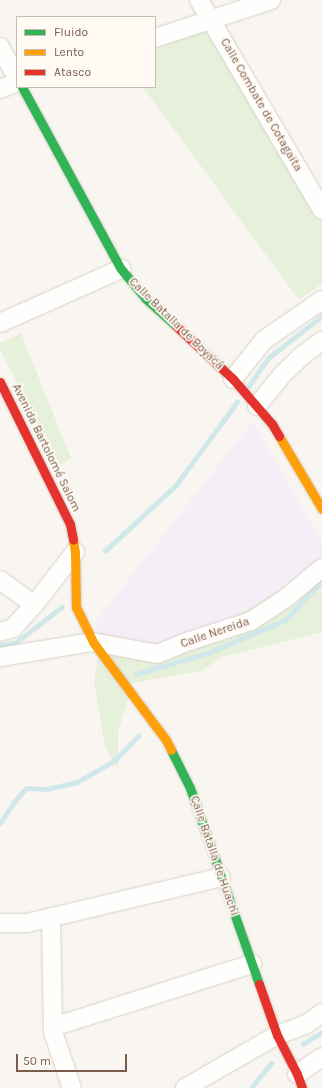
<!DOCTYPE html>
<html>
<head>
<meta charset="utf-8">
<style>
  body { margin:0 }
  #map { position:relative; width:322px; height:1088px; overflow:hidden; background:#f9f5f0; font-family:Karla,sans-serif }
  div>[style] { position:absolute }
  .education>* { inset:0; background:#f6eef6 }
  .green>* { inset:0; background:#e7f0db }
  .stream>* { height:4.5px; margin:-2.25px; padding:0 2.25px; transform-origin:2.25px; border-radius:2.25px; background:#d0e8ea }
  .roads { filter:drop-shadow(0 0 1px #d7d1cb) drop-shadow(0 0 1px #d7d1cb) }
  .street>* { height:18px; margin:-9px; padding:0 9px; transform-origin:9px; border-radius:9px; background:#fefefd }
  .fast>* { height:9px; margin:-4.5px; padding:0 4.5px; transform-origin:4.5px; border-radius:4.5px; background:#30b455 }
  .slow>* { height:9px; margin:-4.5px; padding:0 4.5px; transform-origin:4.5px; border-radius:4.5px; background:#ff9f0a }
  .jam>* { height:9px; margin:-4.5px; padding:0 4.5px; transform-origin:4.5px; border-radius:4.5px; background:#e5322d }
  span { translate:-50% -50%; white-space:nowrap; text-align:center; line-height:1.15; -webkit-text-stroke:3.5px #fffaf3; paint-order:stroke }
  .street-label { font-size:12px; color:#7a5c4d }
  .legend { position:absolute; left:16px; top:16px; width:140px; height:72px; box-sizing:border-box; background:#fffaf3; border:1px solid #cabbb1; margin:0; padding:5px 7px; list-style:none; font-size:12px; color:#7a5c4d }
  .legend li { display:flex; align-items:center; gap:8px; height:20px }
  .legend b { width:20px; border:1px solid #cabbb1 }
  .scale { position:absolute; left:16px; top:1054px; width:111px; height:18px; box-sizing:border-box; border:2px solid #7a5c4d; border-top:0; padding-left:5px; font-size:12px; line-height:14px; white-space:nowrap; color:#7a5c4d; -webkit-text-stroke:3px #fffaf3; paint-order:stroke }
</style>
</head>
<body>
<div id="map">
  <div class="education">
    <div style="clip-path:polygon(253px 421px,322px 543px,322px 564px,242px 613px,161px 656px,101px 638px,95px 622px)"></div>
  </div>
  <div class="green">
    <div style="clip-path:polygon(209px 28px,218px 43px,232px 36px,310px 178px,300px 184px,322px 223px,322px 284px,299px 300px,143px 87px,155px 87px,155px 45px)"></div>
    <div style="clip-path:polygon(21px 333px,71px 458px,60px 465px,0 350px,0 343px)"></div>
    <div style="clip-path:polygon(322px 564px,322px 632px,222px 657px,201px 671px,133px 683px,118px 732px,118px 769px,105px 747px,94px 681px,101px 638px,161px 656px,242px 613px)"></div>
  </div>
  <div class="stream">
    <div style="left:248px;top:387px;width:35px;rotate:-55deg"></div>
    <div style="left:268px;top:358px;width:68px;rotate:-37.9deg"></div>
    <div style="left:105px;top:551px;width:97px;rotate:-42.9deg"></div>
    <div style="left:176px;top:485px;width:103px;rotate:-53.7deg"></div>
    <div style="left:0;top:645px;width:15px;rotate:-8deg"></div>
    <div style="left:15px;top:643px;width:59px;rotate:-37.5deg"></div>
    <div style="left:136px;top:674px;width:75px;rotate:-16.3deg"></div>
    <div style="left:208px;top:653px;width:84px;rotate:-23.2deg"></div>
    <div style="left:285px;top:620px;width:54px;rotate:-46.5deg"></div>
    <div style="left:0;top:823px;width:25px;rotate:-56deg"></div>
    <div style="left:14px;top:802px;width:18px;rotate:-49deg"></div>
    <div style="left:26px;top:788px;width:21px;rotate:3deg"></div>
    <div style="left:47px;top:789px;width:31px;rotate:-13deg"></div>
    <div style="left:77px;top:782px;width:43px;rotate:-29.6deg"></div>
    <div style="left:114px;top:761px;width:35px;rotate:-46deg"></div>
    <div style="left:303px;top:1044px;width:22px;rotate:-32deg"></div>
    <div style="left:251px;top:1088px;width:32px;rotate:-51deg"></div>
  </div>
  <div class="roads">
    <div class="street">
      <div style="left:199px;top:0;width:243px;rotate:59.6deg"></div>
      <div style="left:155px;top:38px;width:122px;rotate:-18.1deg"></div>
      <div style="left:0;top:47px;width:35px;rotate:61deg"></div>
      <div style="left:0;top:89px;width:18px;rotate:-22deg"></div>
      <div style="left:0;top:323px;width:133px;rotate:-24.1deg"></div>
      <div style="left:233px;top:379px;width:50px;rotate:-51.5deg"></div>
      <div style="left:264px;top:340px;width:70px;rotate:-34.6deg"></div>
      <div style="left:257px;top:406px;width:40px;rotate:-51deg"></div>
      <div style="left:282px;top:375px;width:30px;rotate:-44deg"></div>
      <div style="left:304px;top:354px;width:22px;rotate:-36deg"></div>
      <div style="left:0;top:580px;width:42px;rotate:36.3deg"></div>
      <div style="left:0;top:632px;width:14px;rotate:-17deg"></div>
      <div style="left:13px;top:628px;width:31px;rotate:-48deg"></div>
      <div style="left:34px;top:605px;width:67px;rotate:-52.3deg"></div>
      <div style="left:0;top:657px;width:94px;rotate:-9.2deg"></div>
      <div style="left:93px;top:642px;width:65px;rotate:10.6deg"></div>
      <div style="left:157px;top:654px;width:35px;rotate:-22deg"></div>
      <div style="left:190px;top:641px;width:64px;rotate:-18.2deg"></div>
      <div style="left:251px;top:621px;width:42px;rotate:-33.3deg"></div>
      <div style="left:286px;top:598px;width:47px;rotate:-39.8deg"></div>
      <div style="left:51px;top:917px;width:115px;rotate:89deg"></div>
      <div style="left:53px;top:1032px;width:59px;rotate:71.3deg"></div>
      <div style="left:0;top:923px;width:27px"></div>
      <div style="left:27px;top:923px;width:199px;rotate:-13.3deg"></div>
      <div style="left:53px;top:1027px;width:209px;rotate:-17.6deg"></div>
      <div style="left:297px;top:1074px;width:30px;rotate:-34deg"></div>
      <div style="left:185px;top:1088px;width:106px;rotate:-29.9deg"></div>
      <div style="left:277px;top:1035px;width:30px;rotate:-20deg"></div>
      <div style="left:305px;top:1025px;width:21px;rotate:-35deg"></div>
    </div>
    <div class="fast">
      <div style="left:22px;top:87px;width:207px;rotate:61.5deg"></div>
      <div style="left:121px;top:269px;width:39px;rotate:50deg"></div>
      <div style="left:146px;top:299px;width:40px;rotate:42deg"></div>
      <div style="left:171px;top:750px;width:42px;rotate:63.4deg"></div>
      <div style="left:190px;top:788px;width:208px;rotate:70.6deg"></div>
    </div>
    <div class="slow">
      <div style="left:279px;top:436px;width:85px;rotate:59.5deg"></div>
      <div style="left:73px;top:540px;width:12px;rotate:81deg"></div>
      <div style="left:75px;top:552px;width:55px;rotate:89deg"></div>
      <div style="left:76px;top:607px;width:39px;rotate:64deg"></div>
      <div style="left:93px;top:642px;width:122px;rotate:53.3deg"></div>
      <div style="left:166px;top:740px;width:11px;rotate:63deg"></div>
    </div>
    <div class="jam">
      <div style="left:176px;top:326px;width:78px;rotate:42.9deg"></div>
      <div style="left:233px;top:379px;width:60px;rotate:49.1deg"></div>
      <div style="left:272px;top:424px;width:14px;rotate:60deg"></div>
      <div style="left:0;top:382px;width:158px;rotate:63.8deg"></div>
      <div style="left:70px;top:524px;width:16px;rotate:79deg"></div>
      <div style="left:259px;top:984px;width:54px;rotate:70.6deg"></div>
      <div style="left:277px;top:1035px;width:44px;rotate:62.9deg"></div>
      <div style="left:297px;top:1074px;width:15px;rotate:70deg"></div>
    </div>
  </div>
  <div class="street-label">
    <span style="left:261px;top:105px;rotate:60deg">Calle Combate de Cotagaita</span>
    <span style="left:176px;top:324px;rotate:44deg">Calle Batalla de Boyacá</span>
    <span style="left:46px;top:448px;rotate:64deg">Avenida Bartolomé Salom</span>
    <span style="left:215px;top:633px;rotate:-19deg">Calle Nereida</span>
    <span style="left:214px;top:856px;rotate:71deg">Calle Batalla de Huachi</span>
  </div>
  <ul class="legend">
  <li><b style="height:5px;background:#30b455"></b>Fluido</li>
  <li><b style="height:5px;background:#ff9f0a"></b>Lento</li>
  <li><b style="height:5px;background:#e5322d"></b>Atasco</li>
  </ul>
  <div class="scale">50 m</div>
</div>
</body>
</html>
